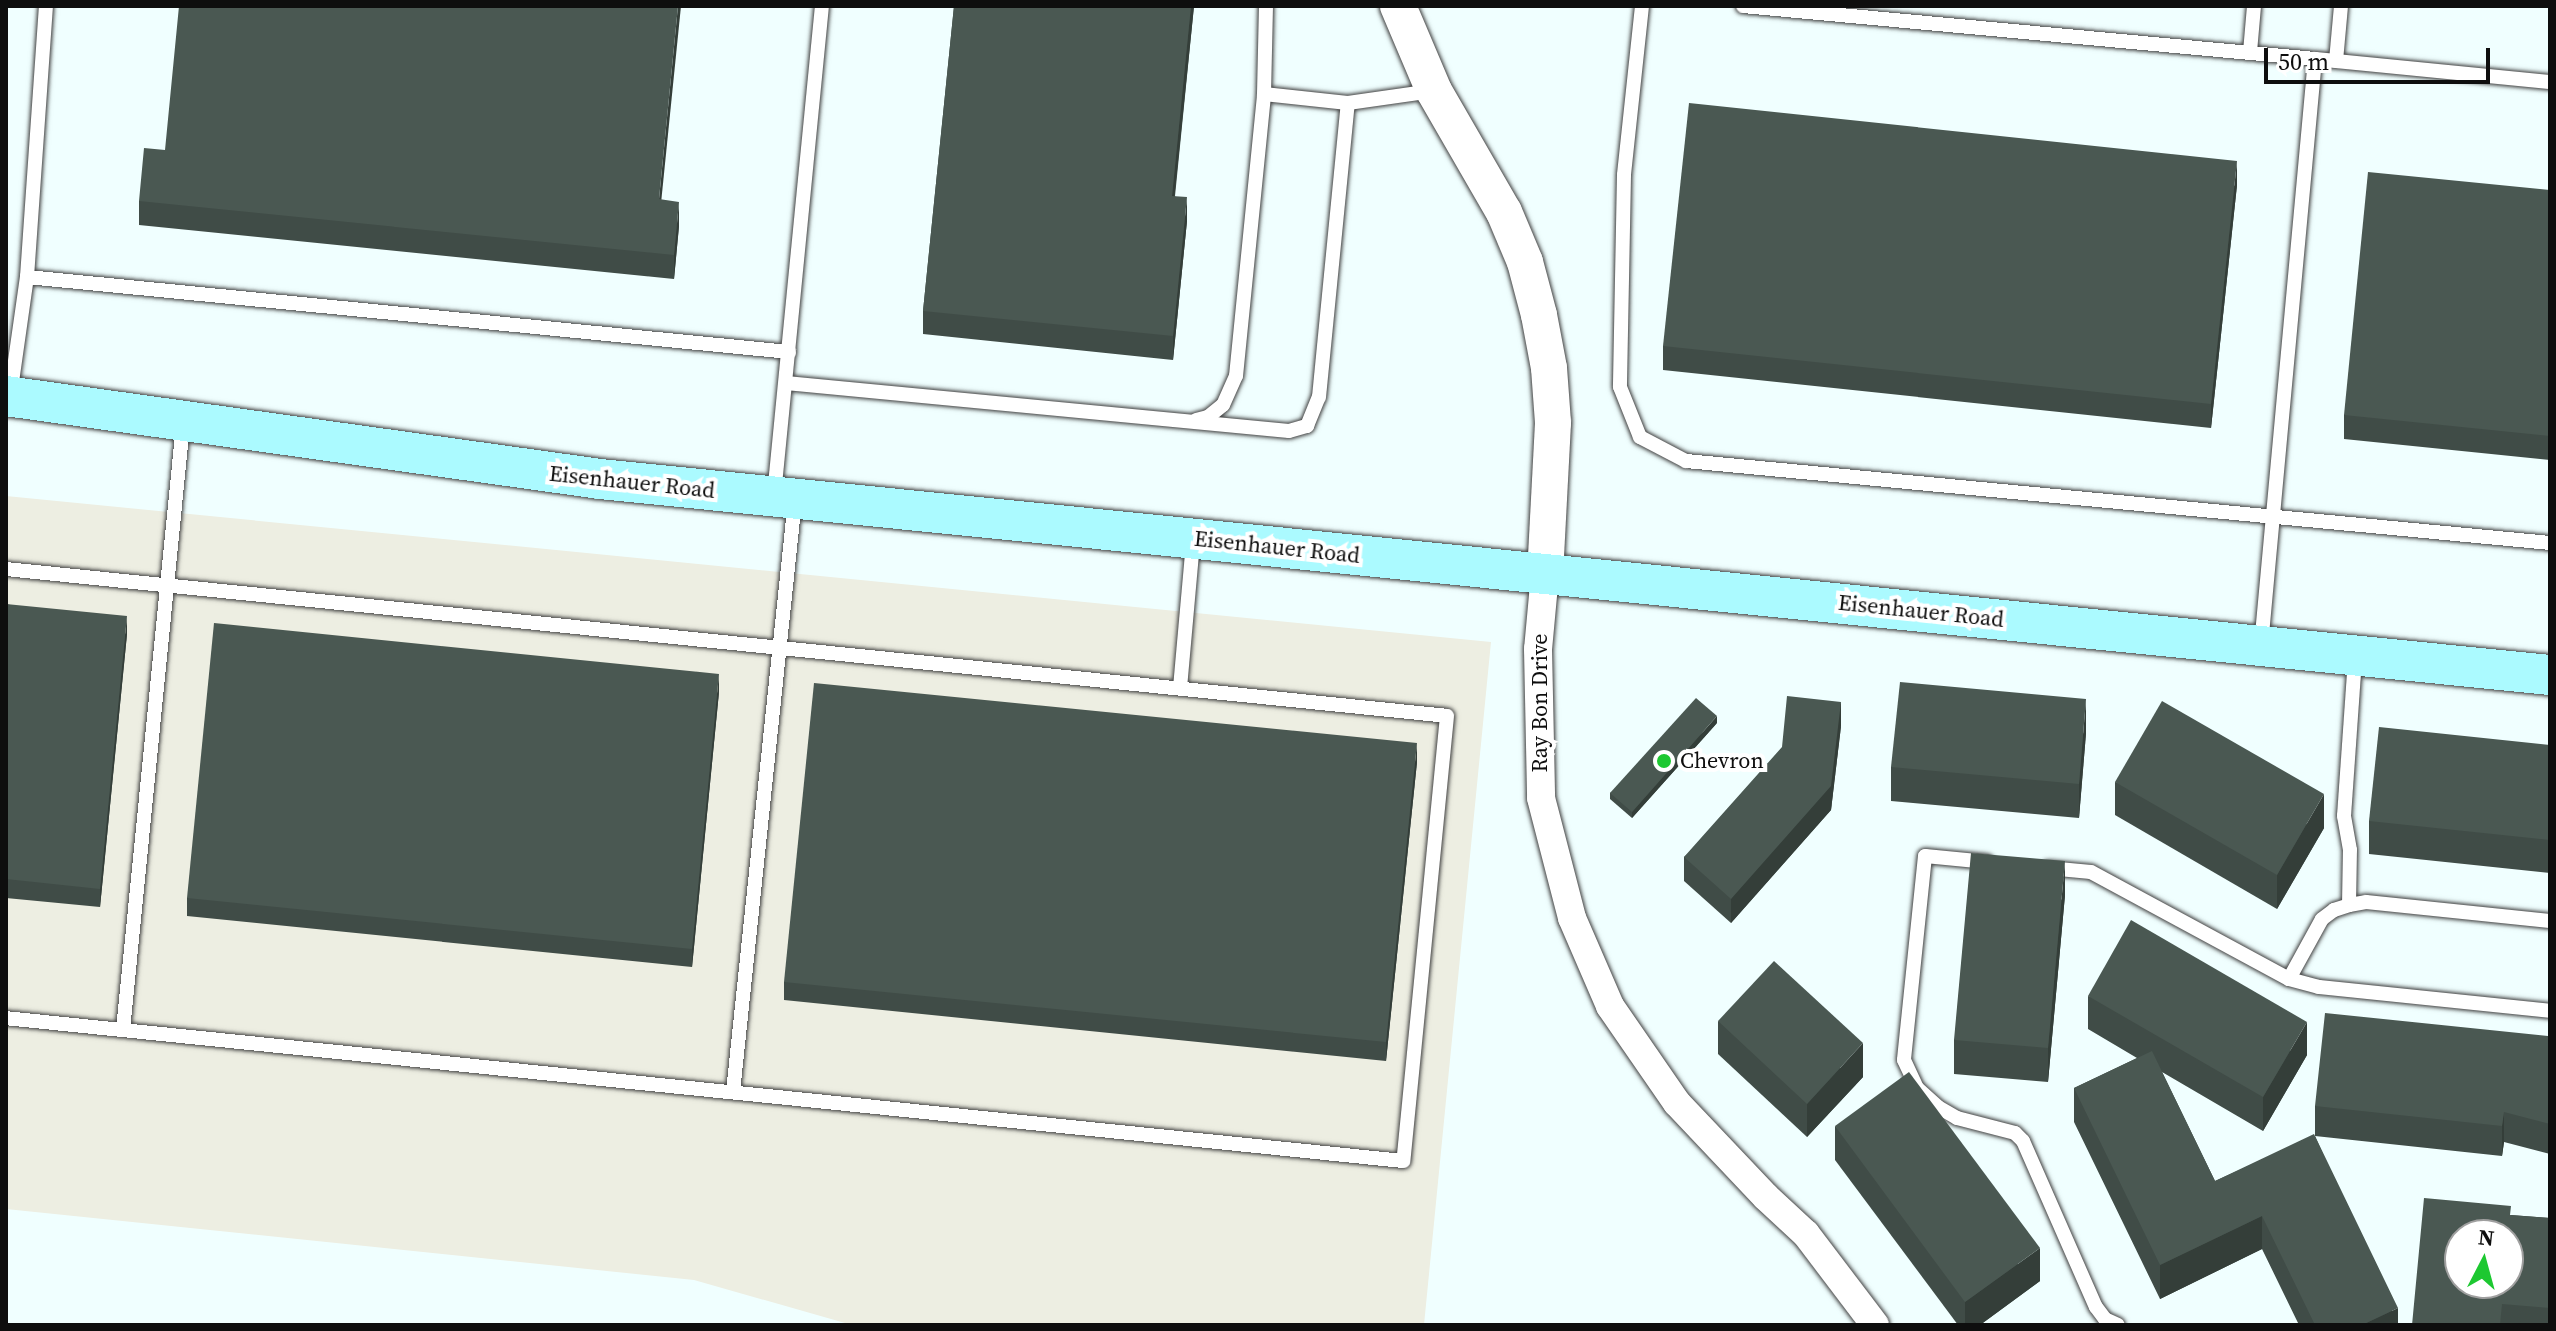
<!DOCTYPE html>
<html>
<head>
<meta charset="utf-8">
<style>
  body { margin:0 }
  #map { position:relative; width:2556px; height:1331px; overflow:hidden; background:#f0ffff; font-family:"Source Serif 4",serif }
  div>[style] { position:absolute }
  .industrial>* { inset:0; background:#edeee2 }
  .roads { filter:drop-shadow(0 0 2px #414141) drop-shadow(0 0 2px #414141) }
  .service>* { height:14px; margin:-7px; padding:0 7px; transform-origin:7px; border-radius:7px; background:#fff }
  .minor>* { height:28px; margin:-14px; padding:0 14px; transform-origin:14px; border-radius:14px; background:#fff }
  .tertiary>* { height:36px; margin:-18px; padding:0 18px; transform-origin:18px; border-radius:18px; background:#fff }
  .secondary>* { height:40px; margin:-20px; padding:0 20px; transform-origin:20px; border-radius:20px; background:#abfaff }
  .wall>* { inset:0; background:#404c47 }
  .shaded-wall>* { inset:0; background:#343e39 }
  .building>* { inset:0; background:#4a5852 }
  .dots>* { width:22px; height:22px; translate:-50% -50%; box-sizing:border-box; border:4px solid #fff; border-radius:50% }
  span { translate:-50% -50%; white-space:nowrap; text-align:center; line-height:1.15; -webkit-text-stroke:8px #fff; paint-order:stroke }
  .street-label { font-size:22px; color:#0e0e0e }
  .poi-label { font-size:22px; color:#0e0e0e }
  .left { translate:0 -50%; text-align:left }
  .frame { position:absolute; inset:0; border:8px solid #0e0e0e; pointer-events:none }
  .north { position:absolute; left:2444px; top:1219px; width:80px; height:80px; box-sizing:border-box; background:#fff; border:2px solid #9f9f9f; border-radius:50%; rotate:6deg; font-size:22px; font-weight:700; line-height:32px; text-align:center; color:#0e0e0e }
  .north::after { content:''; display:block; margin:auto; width:28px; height:36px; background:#1dc831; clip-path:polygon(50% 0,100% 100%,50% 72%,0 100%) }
  .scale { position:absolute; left:2264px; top:48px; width:226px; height:36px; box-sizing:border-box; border:4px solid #0e0e0e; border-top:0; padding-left:10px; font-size:24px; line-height:28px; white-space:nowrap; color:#0e0e0e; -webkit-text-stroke:6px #fff; paint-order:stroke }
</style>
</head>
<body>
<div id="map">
  <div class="industrial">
    <div style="clip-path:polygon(6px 496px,1491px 642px,1424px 1325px,852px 1325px,694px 1280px,6px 1209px)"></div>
  </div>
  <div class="roads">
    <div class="service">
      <div style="left:1642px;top:6px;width:170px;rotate:96.1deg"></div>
      <div style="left:1624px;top:175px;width:212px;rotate:91.1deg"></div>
      <div style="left:1620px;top:387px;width:54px;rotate:68.2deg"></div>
      <div style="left:1640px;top:437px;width:52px;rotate:27.6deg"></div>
      <div style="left:1686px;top:461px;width:868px;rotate:5.42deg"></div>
      <div style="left:1743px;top:6px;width:574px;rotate:5.29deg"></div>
      <div style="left:2315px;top:59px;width:588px;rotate:95.26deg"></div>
      <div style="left:2250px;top:52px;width:46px;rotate:-85deg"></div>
      <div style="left:2315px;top:59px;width:236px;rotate:5.6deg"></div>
      <div style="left:2336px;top:61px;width:55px;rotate:-84.8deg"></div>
      <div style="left:1264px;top:94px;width:84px;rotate:6.1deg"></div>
      <div style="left:27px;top:277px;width:766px;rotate:5.62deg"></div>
      <div style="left:786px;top:383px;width:505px;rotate:5.45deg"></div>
      <div style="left:1289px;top:431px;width:19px;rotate:-16deg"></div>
      <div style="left:1307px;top:426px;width:31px;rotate:-68deg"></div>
      <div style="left:1319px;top:397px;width:295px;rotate:-84.4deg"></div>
      <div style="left:1348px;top:103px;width:85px;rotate:-8.1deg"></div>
      <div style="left:10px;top:396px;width:120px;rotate:-81.9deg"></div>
      <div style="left:27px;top:277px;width:272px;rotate:-86deg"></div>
      <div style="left:1196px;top:420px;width:12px;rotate:-14deg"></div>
      <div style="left:1208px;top:417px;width:19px;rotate:-39deg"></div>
      <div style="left:1223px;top:405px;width:32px;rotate:-66deg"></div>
      <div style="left:1236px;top:376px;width:283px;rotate:-84.3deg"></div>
      <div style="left:1264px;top:94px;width:88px;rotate:-88.7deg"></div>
      <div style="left:774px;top:495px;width:491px;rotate:-84.4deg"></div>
      <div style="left:6px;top:569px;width:1448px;rotate:5.82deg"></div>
      <div style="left:1447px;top:716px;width:447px;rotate:95.6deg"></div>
      <div style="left:1403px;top:1161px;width:1404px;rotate:-174.16deg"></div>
      <div style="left:1180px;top:688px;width:148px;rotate:-84.9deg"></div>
      <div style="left:1987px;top:862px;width:62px;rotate:-174.5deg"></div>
      <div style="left:1925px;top:856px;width:205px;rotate:95.9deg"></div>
      <div style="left:1904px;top:1060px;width:31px;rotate:65deg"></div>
      <div style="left:1917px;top:1088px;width:28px;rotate:42deg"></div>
      <div style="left:1938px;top:1107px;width:22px;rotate:30deg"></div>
      <div style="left:1957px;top:1118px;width:60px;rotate:14.5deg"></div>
      <div style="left:2015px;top:1133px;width:11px;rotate:45deg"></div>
      <div style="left:2023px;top:1141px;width:181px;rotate:66.3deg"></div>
      <div style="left:2096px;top:1307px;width:15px;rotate:53deg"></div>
      <div style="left:2105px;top:1319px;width:14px;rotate:25deg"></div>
      <div style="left:2048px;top:868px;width:43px;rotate:5.3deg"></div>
      <div style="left:2091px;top:872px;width:225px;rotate:28.4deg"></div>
      <div style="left:2289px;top:979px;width:31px;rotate:15deg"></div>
      <div style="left:2319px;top:987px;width:232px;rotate:5.9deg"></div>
      <div style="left:2349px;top:905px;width:55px;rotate:-89deg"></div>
      <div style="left:2350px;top:850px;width:35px;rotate:-100deg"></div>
      <div style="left:2344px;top:816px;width:158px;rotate:-86deg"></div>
      <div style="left:2289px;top:979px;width:68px;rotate:-61.2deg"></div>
      <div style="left:2322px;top:919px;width:15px;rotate:-37deg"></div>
      <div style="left:2334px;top:910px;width:16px;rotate:-18deg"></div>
      <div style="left:2349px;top:905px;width:17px;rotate:-10deg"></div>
      <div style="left:2366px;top:902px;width:185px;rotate:5.9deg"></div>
      <div style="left:123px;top:1030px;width:608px;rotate:-84.34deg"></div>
      <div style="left:733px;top:1092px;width:595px;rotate:-84.02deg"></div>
    </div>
    <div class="minor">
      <div style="left:1545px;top:574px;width:75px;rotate:95.3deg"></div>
      <div style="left:1538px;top:649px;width:149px;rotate:88.8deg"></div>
      <div style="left:1541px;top:798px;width:124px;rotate:75.5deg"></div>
      <div style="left:1572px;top:918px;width:96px;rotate:66.6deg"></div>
      <div style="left:1610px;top:1006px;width:118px;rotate:55.4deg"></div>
      <div style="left:1677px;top:1103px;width:129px;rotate:46.6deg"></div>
      <div style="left:1766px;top:1197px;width:54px;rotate:42.8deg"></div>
      <div style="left:1806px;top:1234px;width:114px;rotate:52.8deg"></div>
    </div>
    <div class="tertiary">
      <div style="left:1398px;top:6px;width:92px;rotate:67deg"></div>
      <div style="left:1434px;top:91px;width:140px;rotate:60deg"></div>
      <div style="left:1504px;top:212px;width:54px;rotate:67.2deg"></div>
      <div style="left:1525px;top:262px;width:55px;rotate:75.2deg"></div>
      <div style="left:1539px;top:315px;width:54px;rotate:79.3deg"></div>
      <div style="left:1549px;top:368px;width:55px;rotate:85.8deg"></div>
      <div style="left:1553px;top:423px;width:151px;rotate:93deg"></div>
    </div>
    <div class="secondary">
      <div style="left:6px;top:396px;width:600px;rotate:7.95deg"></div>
      <div style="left:600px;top:479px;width:1960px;rotate:5.74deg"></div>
    </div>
  </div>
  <div class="wall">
    <div style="clip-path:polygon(954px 6px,1194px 6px,1175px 196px,1187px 221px,1173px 360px,923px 334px,923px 311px)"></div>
    <div style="clip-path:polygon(2237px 185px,2211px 428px,1663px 370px,1663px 346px)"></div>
    <div style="clip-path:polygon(2550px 190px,2550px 460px,2344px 439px,2344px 415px)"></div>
    <div style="clip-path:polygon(661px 200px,679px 226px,674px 279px,139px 225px,139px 201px)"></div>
    <div style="clip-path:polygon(6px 604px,127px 634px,100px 907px,6px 898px)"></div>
    <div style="clip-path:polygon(719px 692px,692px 967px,187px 916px,187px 898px)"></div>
    <div style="clip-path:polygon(1717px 723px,1632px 818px,1610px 799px,1610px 793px)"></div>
    <div style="clip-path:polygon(1841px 726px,1831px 810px,1731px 923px,1684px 881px,1684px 857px)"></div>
    <div style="clip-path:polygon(2086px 733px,2079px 818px,1891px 801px,1891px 767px)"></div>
    <div style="clip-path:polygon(2550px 745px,2550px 873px,2369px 854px,2369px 821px)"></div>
    <div style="clip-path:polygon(1417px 762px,1386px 1061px,784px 1000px,784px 982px)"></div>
    <div style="clip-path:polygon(2115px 782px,2324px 828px,2277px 909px,2115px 815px)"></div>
    <div style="clip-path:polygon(2065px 895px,2048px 1082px,1954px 1074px,1954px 1040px)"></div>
    <div style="clip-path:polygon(2088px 996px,2307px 1055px,2263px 1131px,2162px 1072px,2215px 1181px,2315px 1136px,2315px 1106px,2548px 1036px,2550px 1030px,2550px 1154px,2504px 1142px,2502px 1156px,2315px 1136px,2398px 1325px,2299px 1325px,2262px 1249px,2160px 1299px,2074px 1122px,2074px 1088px,2137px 1058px,2088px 1029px)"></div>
    <div style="clip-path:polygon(1718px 1021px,1863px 1077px,1807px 1137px,1718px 1054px)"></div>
    <div style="clip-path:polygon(1835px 1126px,2040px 1281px,1980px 1325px,1958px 1325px,1835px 1160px)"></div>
    <div style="clip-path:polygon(2511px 1215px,2550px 1218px,2550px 1325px,2412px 1325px)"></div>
  </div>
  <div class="shaded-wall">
    <div style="clip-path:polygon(678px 6px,681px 6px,659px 223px,659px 199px)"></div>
    <div style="clip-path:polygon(1191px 6px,1194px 6px,1172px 220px,1172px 196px)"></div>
    <div style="clip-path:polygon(2237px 161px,2237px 185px,2211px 428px,2211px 404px)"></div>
    <div style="clip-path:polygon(1187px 197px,1187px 221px,1173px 360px,1173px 336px)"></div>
    <div style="clip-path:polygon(679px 202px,679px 226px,674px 279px,674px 255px)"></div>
    <div style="clip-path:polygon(127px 616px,127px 634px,100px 907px,100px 889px)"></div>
    <div style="clip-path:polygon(719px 674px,719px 692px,692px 967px,692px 949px)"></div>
    <div style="clip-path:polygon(2086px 699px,2086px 733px,2079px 818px,2079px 784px)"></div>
    <div style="clip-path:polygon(1841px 702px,1841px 726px,1831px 810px,1731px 923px,1731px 899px)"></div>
    <div style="clip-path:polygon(1717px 716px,1717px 723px,1632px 818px,1632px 812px)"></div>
    <div style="clip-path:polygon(1417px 743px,1417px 762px,1386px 1061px,1386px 1042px)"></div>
    <div style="clip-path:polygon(2324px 794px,2324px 828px,2277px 909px,2277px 875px)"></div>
    <div style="clip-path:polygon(2065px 861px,2065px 895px,2048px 1082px,2048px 1048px)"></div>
    <div style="clip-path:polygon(2307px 1022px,2307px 1055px,2263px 1131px,2263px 1097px)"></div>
    <div style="clip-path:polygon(1863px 1043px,1863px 1077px,1807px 1137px,1807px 1104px)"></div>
    <div style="clip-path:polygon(2504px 1112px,2504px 1142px,2502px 1156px,2502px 1126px)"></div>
    <div style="clip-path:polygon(2262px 1216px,2262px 1249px,2160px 1299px,2160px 1265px)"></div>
    <div style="clip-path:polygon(2040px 1248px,2040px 1281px,1980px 1325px,1965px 1325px,1965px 1302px)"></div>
    <div style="clip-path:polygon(2398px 1308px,2398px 1325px,2362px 1325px)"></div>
  </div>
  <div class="building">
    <div style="clip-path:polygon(179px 6px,678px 6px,659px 199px,679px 202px,674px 255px,139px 201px,144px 148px,165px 150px)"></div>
    <div style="clip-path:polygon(954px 6px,1191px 6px,1172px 196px,1187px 197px,1173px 336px,923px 311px)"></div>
    <div style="clip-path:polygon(1689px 103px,2237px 161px,2211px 404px,1663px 346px)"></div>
    <div style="clip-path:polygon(2368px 172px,2550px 190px,2550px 436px,2344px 415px)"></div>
    <div style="clip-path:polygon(6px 604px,127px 616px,100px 889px,6px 879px)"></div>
    <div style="clip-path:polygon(214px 623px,719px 674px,692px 949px,187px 898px)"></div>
    <div style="clip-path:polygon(1900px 682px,2086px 699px,2079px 784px,1891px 767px)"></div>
    <div style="clip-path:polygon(814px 683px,1417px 743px,1386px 1042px,784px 982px)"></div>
    <div style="clip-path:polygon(1787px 696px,1841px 702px,1831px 786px,1731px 899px,1684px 857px,1782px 747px)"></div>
    <div style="clip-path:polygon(1696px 698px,1717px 716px,1632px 812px,1610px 793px)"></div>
    <div style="clip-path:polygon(2162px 701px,2324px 794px,2277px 875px,2115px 782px)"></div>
    <div style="clip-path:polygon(2379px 727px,2550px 745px,2550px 840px,2369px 821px)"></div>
    <div style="clip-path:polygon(1971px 853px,2065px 861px,2048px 1048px,1954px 1040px)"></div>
    <div style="clip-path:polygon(2131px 920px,2307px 1022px,2263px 1097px,2088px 996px)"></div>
    <div style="clip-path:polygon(1774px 961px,1863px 1043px,1807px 1104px,1718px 1021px)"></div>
    <div style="clip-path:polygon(2325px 1013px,2548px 1036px,2550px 1030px,2550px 1124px,2504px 1112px,2502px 1126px,2315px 1106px)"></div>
    <div style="clip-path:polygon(2152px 1051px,2215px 1181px,2314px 1134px,2398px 1308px,2362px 1325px,2315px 1325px,2262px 1216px,2160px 1265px,2074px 1088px)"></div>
    <div style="clip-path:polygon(1909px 1072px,2040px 1248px,1965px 1302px,1835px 1126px)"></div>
    <div style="clip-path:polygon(evenodd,2424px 1198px,2511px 1206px,2510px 1215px,2550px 1218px,2550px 1308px,2502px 1304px,2500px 1325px,2412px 1325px,2424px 1198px,2460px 1235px,2508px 1235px,2508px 1283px,2460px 1283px,2460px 1235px)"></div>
  </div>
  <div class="dots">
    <div style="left:1664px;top:761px;background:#1dc831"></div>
  </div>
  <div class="street-label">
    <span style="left:632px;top:482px;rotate:6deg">Eisenhauer Road</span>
    <span style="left:1277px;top:547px;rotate:6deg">Eisenhauer Road</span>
    <span style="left:1921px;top:611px;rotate:6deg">Eisenhauer Road</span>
    <span style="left:1540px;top:703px;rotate:-90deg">Ray Bon Drive</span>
  </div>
  <div class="poi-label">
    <span class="left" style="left:1680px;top:761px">Chevron</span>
  </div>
  <div class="frame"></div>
  <div class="north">N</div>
  <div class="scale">50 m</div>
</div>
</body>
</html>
